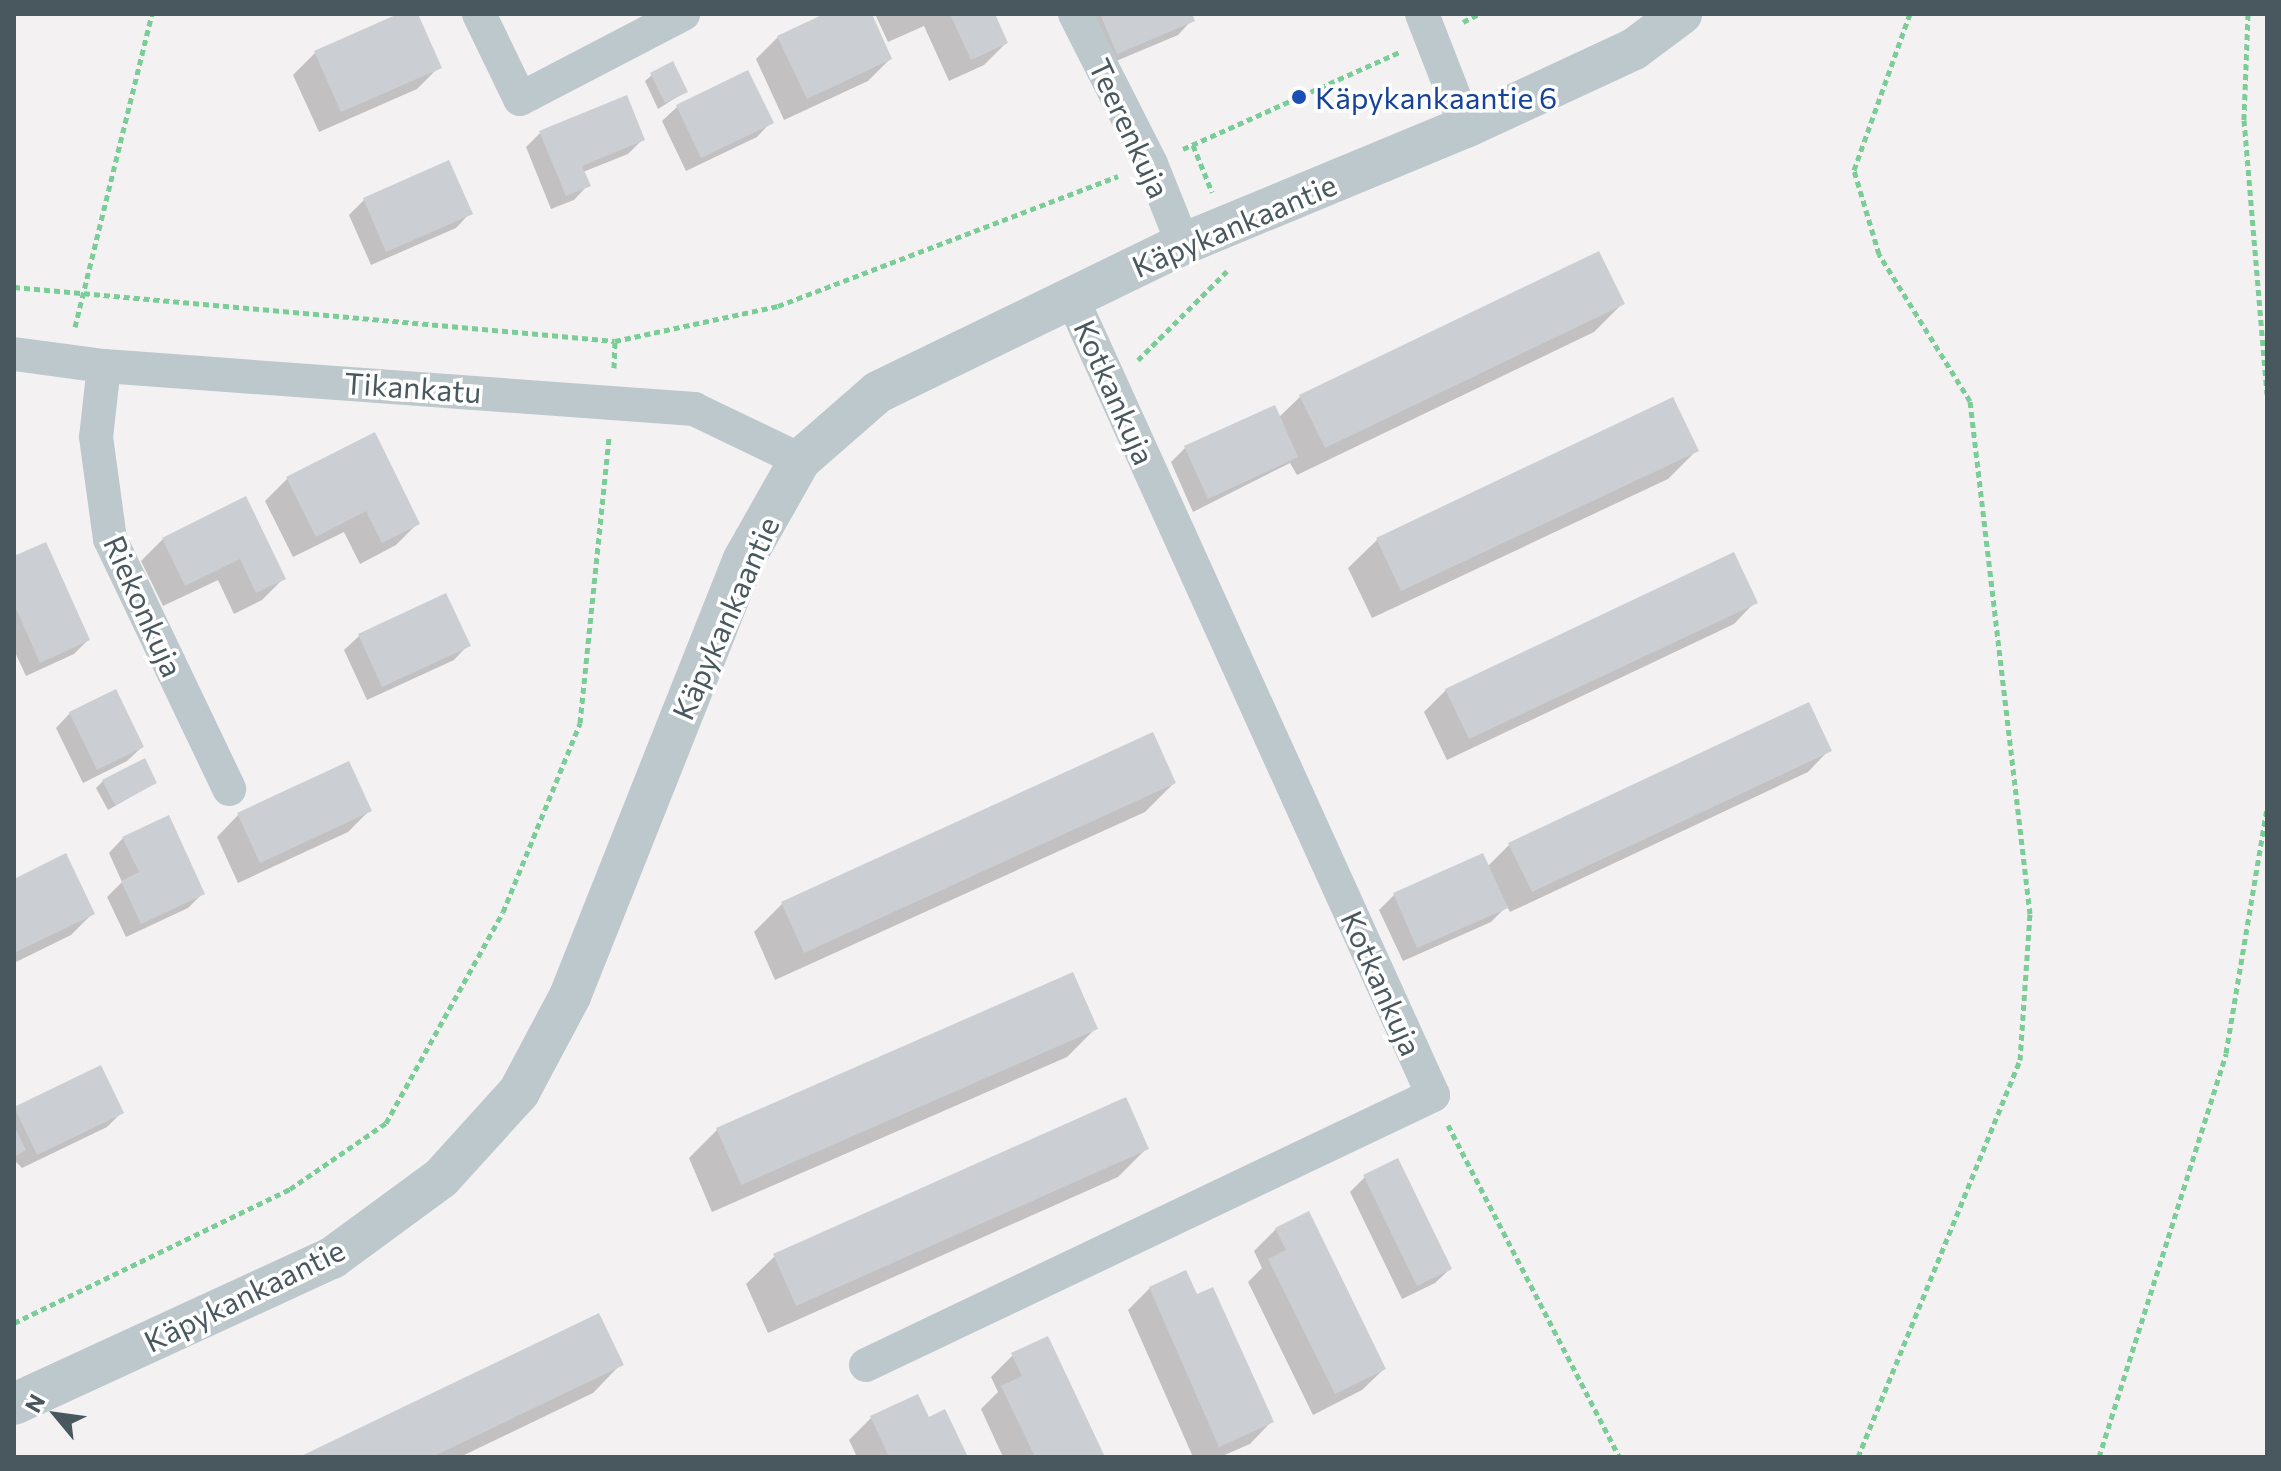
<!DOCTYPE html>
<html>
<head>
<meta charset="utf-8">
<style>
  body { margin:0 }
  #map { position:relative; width:2281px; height:1471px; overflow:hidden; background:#f3f1f2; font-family:Commissioner,sans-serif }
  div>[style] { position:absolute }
  .shadow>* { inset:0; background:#0003 }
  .building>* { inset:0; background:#cbcfd3 }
  .path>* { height:5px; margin-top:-2.5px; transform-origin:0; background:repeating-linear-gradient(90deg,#7acd96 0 6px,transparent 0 10px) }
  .minor>* { height:34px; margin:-17px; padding:0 17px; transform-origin:17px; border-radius:17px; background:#bdc8cd }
  .tertiary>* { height:42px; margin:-21px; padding:0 21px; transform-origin:21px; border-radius:21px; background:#bdc8cd }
  .dots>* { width:22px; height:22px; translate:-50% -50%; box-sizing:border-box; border:4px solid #fff; border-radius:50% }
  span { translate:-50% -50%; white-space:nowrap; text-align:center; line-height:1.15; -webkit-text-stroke:7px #fff; paint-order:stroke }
  .transit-label { font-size:30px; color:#164399 }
  .left { translate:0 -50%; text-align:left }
  .street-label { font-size:30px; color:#49585e }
  .frame { position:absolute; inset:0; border:16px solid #49585e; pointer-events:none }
  .north { position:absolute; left:16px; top:1375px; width:80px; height:80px; -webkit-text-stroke:6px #fff; paint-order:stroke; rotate:299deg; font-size:22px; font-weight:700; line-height:32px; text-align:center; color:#49585e }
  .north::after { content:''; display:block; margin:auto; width:28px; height:36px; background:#49585e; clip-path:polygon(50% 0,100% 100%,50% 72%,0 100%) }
</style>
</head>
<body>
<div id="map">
  <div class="shadow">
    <div style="clip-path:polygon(403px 14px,416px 14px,439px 67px,417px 89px,319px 132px,293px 75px,315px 53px)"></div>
    <div style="clip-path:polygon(829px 14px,869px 14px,890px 59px,868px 81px,784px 120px,756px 59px,778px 37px)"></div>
    <div style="clip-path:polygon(875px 14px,993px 14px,1006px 43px,984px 65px,949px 81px,924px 26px,888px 42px)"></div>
    <div style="clip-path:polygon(1080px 14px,1189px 14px,1192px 20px,1178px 35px,1102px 67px)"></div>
    <div style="clip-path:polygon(748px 73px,771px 122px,757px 137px,686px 171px,662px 121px,677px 107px)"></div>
    <div style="clip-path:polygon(652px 75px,685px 92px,658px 109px,645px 81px)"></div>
    <div style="clip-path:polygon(540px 133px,643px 139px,628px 154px,583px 172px,588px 185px,574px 200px,551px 209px,526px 147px)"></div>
    <div style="clip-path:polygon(364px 200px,470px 213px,456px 228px,371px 265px,349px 215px)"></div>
    <div style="clip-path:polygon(1622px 304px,1594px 332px,1297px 475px,1290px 463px,1193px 512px,1171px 462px,1185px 448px,1278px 418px,1301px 396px)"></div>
    <div style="clip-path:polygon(1696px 451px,1668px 479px,1372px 618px,1348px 568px,1377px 540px)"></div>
    <div style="clip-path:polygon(287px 479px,418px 523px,396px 545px,360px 564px,344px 532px,293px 557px,265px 501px)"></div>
    <div style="clip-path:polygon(245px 499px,284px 578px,262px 600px,234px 614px,218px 580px,163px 606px,141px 561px,163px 539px)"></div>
    <div style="clip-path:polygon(14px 559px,88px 640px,74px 654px,26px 676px,14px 650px)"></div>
    <div style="clip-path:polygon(1755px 602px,1734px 624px,1447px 760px,1424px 712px,1446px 690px)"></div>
    <div style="clip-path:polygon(359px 636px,468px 645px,454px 660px,367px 700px,344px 650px)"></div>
    <div style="clip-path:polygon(70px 713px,142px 747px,127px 761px,83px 783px,56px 728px)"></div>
    <div style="clip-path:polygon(1829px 750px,1808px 772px,1510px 912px,1507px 906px,1491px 922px,1403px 961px,1379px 910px,1394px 895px,1482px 856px,1487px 867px,1510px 844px)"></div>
    <div style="clip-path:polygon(103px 781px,155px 783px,108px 810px,96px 788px)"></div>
    <div style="clip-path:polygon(1174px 783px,1145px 812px,775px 980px,754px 932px,782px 904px)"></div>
    <div style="clip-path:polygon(370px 810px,348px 832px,238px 883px,217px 837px,238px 815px)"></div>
    <div style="clip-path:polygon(123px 838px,203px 893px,188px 908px,126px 937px,107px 897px,122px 882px,109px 853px)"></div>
    <div style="clip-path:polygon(14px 881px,93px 913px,71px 935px,14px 963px)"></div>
    <div style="clip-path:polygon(1096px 1028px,1067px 1057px,712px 1212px,689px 1158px,717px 1130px)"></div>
    <div style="clip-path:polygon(15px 1108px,121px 1113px,107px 1127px,22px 1168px,14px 1160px)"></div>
    <div style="clip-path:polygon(1147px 1148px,1118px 1177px,768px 1333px,746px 1284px,775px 1256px)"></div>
    <div style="clip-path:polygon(1365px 1177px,1450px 1269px,1435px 1283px,1402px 1299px,1350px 1192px)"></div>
    <div style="clip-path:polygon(1276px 1229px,1384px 1369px,1362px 1390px,1313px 1415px,1248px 1282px,1262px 1268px,1254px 1251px)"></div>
    <div style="clip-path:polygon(1150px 1288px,1196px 1297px,1271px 1422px,1250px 1444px,1220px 1457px,1193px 1457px,1128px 1310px)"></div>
    <div style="clip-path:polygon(1013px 1355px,1103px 1457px,1003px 1457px,981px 1409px,998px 1392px,991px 1377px)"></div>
    <div style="clip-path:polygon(621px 1364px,593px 1393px,460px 1457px,304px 1457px)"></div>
    <div style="clip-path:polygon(871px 1418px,966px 1457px,857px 1457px,849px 1440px)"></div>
  </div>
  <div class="building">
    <div style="clip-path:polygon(398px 14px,418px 14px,442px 68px,341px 112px,314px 51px)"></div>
    <div style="clip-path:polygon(824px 14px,872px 14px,892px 59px,807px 99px,777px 36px)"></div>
    <div style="clip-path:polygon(950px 14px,995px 14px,1008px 43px,971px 60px)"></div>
    <div style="clip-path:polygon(1100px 14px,1192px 14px,1195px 21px,1117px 54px)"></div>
    <div style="clip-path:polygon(673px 61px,688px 92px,665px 103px,650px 73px)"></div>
    <div style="clip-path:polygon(748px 70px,774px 123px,701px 158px,676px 105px)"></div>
    <div style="clip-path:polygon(627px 95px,645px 140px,582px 166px,591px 186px,566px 196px,539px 131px)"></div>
    <div style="clip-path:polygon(449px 160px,473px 214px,386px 252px,363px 198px)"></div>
    <div style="clip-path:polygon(1599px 251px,1625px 304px,1325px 448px,1299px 395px)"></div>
    <div style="clip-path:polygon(1673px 397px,1699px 451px,1401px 591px,1376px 538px)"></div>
    <div style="clip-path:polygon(1275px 405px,1298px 457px,1208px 499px,1184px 446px)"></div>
    <div style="clip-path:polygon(375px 432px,420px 524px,382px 543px,366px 511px,316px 537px,286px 477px)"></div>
    <div style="clip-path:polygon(246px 496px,286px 579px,256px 593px,240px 559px,185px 586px,162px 538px)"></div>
    <div style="clip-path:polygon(46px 542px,90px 640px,40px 663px,14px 604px,14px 556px)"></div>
    <div style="clip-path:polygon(1734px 552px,1758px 603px,1469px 739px,1445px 689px)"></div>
    <div style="clip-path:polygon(446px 593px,471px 646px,382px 687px,358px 634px)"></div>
    <div style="clip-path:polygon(116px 689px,144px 747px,97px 770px,69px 712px)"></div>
    <div style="clip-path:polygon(1809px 702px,1832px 751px,1532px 892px,1508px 843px)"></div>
    <div style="clip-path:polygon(1153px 732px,1176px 783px,804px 953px,781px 902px)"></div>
    <div style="clip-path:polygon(145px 758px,157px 783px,115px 805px,102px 780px)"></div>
    <div style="clip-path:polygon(349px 761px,372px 811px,260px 863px,237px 813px)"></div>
    <div style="clip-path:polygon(169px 815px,205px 894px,141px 924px,121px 881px,139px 872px,122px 837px)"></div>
    <div style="clip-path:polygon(66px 853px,95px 914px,14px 953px,14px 879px)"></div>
    <div style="clip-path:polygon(1483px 853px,1508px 908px,1417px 948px,1393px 893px)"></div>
    <div style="clip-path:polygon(1073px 972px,1098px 1029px,741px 1185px,716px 1128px)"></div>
    <div style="clip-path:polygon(101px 1065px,124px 1113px,37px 1155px,14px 1107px)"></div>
    <div style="clip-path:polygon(1126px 1097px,1149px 1149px,796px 1306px,773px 1254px)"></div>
    <div style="clip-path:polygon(14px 1126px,26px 1150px,14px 1157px)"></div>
    <div style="clip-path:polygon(1398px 1158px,1452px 1269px,1417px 1286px,1363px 1175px)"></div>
    <div style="clip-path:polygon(1309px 1211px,1386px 1369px,1335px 1394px,1268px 1259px,1286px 1250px,1275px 1228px)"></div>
    <div style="clip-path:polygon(1186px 1270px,1197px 1294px,1213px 1287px,1274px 1422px,1219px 1447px,1149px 1287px)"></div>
    <div style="clip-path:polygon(599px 1313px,624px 1365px,432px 1457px,299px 1457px)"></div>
    <div style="clip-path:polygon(1048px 1336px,1105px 1457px,1035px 1457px,1001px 1386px,1022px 1376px,1011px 1353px)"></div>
    <div style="clip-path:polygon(918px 1394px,929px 1417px,945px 1409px,968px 1457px,889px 1457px,870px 1416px)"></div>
  </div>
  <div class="path">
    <div style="left:2248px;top:14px;width:106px;rotate:92.2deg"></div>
    <div style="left:2244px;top:120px;width:275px;rotate:85.2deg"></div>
    <div style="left:1463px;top:22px;width:18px;rotate:-27deg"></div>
    <div style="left:1193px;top:145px;width:51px;rotate:68deg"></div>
    <div style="left:1183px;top:149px;width:238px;rotate:-24.1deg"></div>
    <div style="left:14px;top:287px;width:603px;rotate:5.13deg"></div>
    <div style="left:75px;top:327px;width:322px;rotate:-76.2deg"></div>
    <div style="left:1138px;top:360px;width:126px;rotate:-45deg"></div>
    <div style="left:614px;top:368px;width:27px;rotate:-88deg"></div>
    <div style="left:615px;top:341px;width:167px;rotate:-12.1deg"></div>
    <div style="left:778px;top:306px;width:364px;rotate:-20.9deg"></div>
    <div style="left:1448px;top:1125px;width:373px;rotate:62.7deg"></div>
    <div style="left:14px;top:1323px;width:307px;rotate:-25.9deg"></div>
    <div style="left:290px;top:1189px;width:116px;rotate:-34.5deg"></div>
    <div style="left:386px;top:1123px;width:241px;rotate:-61deg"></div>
    <div style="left:503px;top:912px;width:204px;rotate:-67.8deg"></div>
    <div style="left:580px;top:723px;width:286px;rotate:-84.2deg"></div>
    <div style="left:1858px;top:1457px;width:429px;rotate:-67.8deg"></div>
    <div style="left:2020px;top:1060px;width:146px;rotate:-86.1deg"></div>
    <div style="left:2030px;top:914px;width:516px;rotate:-96.67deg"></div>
    <div style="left:1970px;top:401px;width:173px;rotate:-121.8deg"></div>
    <div style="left:1879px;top:254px;width:88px;rotate:-106.6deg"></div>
    <div style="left:1854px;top:170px;width:166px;rotate:-70.3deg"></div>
    <div style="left:2099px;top:1457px;width:423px;rotate:-72.5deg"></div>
    <div style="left:2226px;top:1053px;width:249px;rotate:-80.5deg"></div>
  </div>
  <div class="minor">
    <div style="left:479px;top:14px;width:94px;rotate:64.2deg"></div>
    <div style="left:520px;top:99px;width:184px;rotate:-27.5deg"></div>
    <div style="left:1075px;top:14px;width:168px;rotate:63.1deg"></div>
    <div style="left:1151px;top:164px;width:86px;rotate:68.2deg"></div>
    <div style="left:1422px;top:14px;width:121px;rotate:68.7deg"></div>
    <div style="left:14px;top:354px;width:91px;rotate:7.6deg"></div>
    <div style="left:104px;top:366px;width:592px;rotate:4.17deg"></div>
    <div style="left:694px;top:409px;width:118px;rotate:25.7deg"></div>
    <div style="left:104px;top:366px;width:71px;rotate:96.4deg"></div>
    <div style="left:96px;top:437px;width:103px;rotate:82.2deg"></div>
    <div style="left:110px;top:539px;width:277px;rotate:64.5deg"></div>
    <div style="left:866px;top:1365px;width:628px;rotate:-25.46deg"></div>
    <div style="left:1433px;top:1095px;width:875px;rotate:-114.37deg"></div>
  </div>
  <div class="tertiary">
    <div style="left:14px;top:1404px;width:350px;rotate:-24.7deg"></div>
    <div style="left:332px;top:1258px;width:135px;rotate:-36.3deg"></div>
    <div style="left:441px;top:1178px;width:116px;rotate:-47.8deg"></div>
    <div style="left:519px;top:1092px;width:109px;rotate:-62deg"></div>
    <div style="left:570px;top:996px;width:470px;rotate:-68.3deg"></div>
    <div style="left:744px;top:559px;width:114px;rotate:-60.5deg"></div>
    <div style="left:800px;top:460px;width:103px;rotate:-41.1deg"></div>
    <div style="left:878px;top:392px;width:339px;rotate:-25.9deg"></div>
    <div style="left:1183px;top:244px;width:306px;rotate:-22.5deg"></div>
    <div style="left:1466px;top:127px;width:185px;rotate:-24.9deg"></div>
    <div style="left:1634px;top:49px;width:59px;rotate:-36.7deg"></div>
  </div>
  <div class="dots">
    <div style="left:1299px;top:97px;background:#1a4fb4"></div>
  </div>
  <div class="transit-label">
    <span class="left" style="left:1315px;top:97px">Käpykankaantie 6</span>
  </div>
  <div class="street-label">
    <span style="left:1130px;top:128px;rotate:65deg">Teerenkuja</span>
    <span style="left:1234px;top:225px;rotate:-23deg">Käpykankaantie</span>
    <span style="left:413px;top:387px;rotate:4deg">Tikankatu</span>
    <span style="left:1115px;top:392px;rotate:66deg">Kotkankuja</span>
    <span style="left:144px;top:606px;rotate:66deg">Riekonkuja</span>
    <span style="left:725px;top:618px;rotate:-66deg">Käpykankaantie</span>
    <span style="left:1382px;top:983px;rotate:66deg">Kotkankuja</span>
    <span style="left:244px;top:1295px;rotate:-26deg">Käpykankaantie</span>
  </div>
  <div class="frame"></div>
  <div class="north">N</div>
</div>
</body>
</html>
